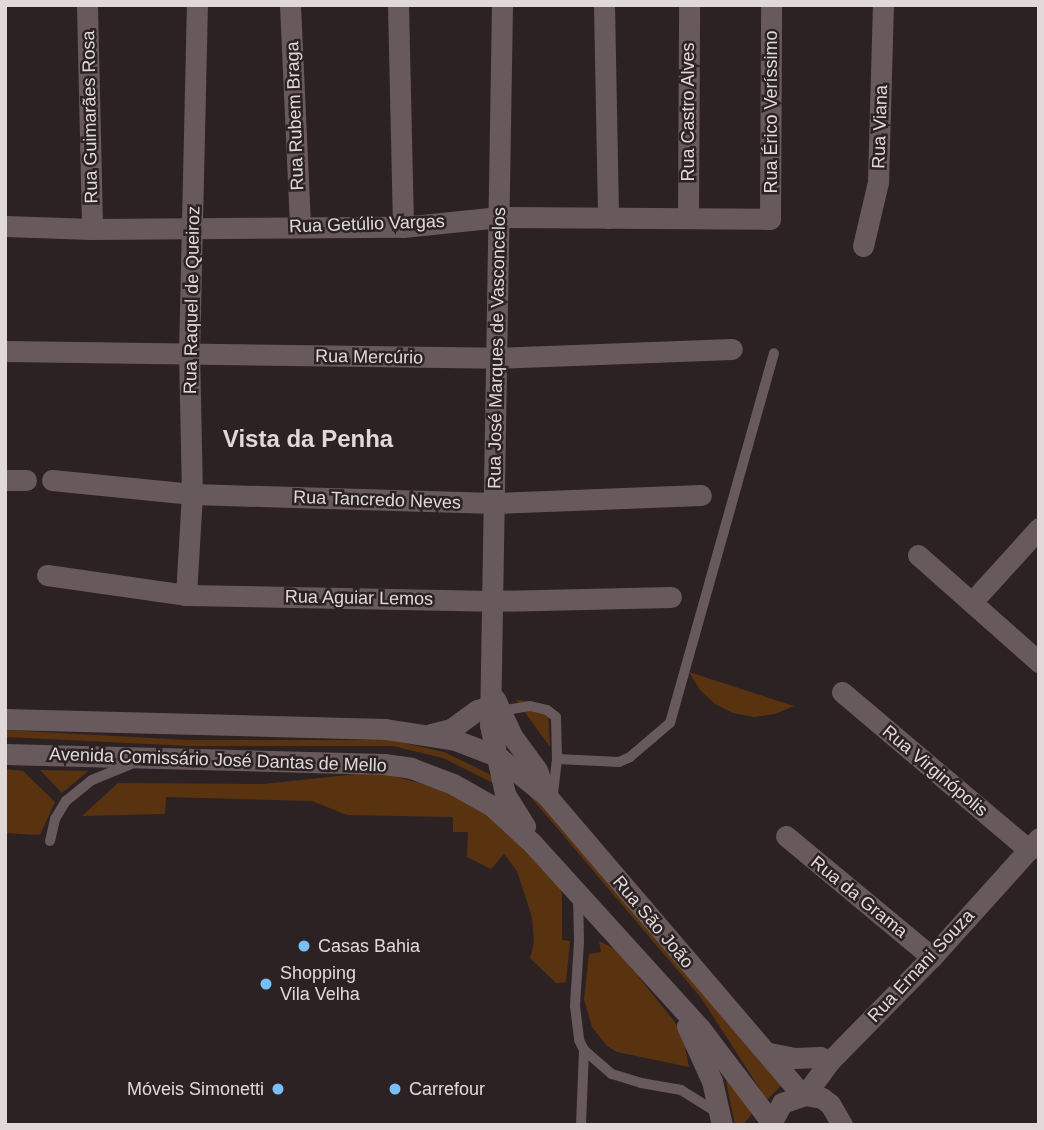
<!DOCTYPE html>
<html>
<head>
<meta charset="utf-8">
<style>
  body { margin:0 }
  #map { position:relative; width:1044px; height:1130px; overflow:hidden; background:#2d2223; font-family:Arial,sans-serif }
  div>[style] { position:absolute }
  .green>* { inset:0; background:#593310 }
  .lane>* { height:10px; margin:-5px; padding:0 5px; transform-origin:5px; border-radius:5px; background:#685a5c }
  .street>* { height:21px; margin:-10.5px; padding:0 10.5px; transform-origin:10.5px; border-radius:10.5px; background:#685a5c }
  .secondary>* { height:21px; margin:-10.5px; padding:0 10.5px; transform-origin:10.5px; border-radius:10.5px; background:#685a5c }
  .dots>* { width:19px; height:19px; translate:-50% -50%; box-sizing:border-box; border:4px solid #2d2223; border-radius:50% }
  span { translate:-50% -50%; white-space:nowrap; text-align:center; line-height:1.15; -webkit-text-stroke:5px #2d2223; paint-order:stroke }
  .street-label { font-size:18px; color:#e0d8d9 }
  .poi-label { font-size:18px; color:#e0d8d9 }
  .left { translate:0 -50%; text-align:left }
  .right { translate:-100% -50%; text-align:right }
  .district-label { font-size:24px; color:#e0d8d9; font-weight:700 }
  .frame { position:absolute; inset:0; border:7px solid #e0d8d9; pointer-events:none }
</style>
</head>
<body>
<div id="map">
  <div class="green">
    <div style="clip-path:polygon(689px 672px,794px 706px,775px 714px,754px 717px,733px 713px,715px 704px,700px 690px)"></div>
    <div style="clip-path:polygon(516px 700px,534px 702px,548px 714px,550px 747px)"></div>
    <div style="clip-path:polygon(5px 730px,188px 740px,391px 740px,444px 752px,489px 774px,495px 784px,443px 758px,393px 746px,189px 746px,5px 737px)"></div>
    <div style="clip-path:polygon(5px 769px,23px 771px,55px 802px,40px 835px,5px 833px)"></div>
    <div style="clip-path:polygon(40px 770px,88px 771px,62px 793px)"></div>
    <div style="clip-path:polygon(358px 774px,389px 775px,442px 789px,484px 812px,506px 829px,557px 884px,562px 893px,562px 940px,570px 941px,566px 982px,556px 983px,530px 958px,534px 942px,532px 917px,517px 871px,504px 854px,491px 869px,467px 857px,468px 832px,453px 832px,453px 817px,347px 815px,312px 801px,166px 797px,165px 814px,82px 816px,118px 783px,263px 784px)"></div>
    <div style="clip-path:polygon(528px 788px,785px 1082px,767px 1100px,702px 999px,529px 795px)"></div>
    <div style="clip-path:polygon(599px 941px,617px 950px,674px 1021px,683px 1036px,689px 1067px,617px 1052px,607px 1046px,592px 1027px,584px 999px,589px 954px,601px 952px)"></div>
    <div style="clip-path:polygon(726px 1081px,729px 1081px,752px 1114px,743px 1125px,735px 1125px)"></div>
  </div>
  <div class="lane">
    <div style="left:499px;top:711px;width:31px;rotate:-9deg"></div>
    <div style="left:530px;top:706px;width:17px;rotate:13deg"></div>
    <div style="left:547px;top:710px;width:11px;rotate:38deg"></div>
    <div style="left:556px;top:717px;width:42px;rotate:88.6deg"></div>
    <div style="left:557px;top:759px;width:43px;rotate:96.6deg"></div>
    <div style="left:557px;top:759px;width:62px;rotate:2.8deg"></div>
    <div style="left:619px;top:762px;width:12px;rotate:-24deg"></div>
    <div style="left:630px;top:757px;width:52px;rotate:-40.4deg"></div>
    <div style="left:670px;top:723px;width:384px;rotate:-74.3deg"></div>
    <div style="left:50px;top:841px;width:23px;rotate:-77deg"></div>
    <div style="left:55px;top:819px;width:21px;rotate:-59deg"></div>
    <div style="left:66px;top:801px;width:33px;rotate:-39deg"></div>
    <div style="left:92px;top:780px;width:42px;rotate:-22.3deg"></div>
    <div style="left:578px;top:897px;width:45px;rotate:88.7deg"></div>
    <div style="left:579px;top:942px;width:64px;rotate:93.6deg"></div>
    <div style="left:575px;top:1006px;width:34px;rotate:83deg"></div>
    <div style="left:579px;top:1040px;width:11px;rotate:63deg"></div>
    <div style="left:584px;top:1050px;width:37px;rotate:41deg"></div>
    <div style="left:612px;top:1074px;width:30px;rotate:17deg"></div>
    <div style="left:641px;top:1083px;width:41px;rotate:9.9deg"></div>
    <div style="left:681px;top:1090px;width:44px;rotate:31.9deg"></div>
    <div style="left:581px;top:1125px;width:75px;rotate:-87.7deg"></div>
  </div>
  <div class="street">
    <div style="left:87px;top:5px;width:224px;rotate:88.7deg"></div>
    <div style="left:290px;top:5px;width:222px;rotate:87.4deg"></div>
    <div style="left:398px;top:5px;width:222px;rotate:88.7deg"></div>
    <div style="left:604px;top:5px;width:213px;rotate:88.9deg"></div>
    <div style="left:688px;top:218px;width:213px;rotate:-89.7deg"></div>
    <div style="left:5px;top:226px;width:87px;rotate:2deg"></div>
    <div style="left:92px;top:229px;width:311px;rotate:-0.4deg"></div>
    <div style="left:403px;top:227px;width:97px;rotate:-5.9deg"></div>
    <div style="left:499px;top:217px;width:271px;rotate:0.4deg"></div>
    <div style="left:770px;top:219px;width:214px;rotate:-89.7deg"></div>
    <div style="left:863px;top:246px;width:66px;rotate:-76.8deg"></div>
    <div style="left:878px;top:182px;width:177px;rotate:-88.4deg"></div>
    <div style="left:5px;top:351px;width:492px;rotate:0.8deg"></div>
    <div style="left:497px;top:358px;width:235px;rotate:-2.2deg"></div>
    <div style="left:5px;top:480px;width:21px"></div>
    <div style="left:52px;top:480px;width:141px;rotate:5.7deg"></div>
    <div style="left:192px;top:494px;width:303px;rotate:1.7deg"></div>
    <div style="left:495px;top:503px;width:206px;rotate:-2.2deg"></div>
    <div style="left:918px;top:555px;width:162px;rotate:41.5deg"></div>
    <div style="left:47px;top:575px;width:140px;rotate:8.2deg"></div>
    <div style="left:186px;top:595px;width:306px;rotate:1.1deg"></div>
    <div style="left:492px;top:601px;width:179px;rotate:-1.3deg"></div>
    <div style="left:186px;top:595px;width:101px;rotate:-86.6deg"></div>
    <div style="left:192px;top:494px;width:140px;rotate:-91.2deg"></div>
    <div style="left:189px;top:354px;width:349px;rotate:-88.7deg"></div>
    <div style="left:972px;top:602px;width:100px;rotate:-47.8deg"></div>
    <div style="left:842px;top:692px;width:245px;rotate:40.2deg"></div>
    <div style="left:786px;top:836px;width:190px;rotate:39.7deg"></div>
  </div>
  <div class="secondary">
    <div style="left:502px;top:5px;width:720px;rotate:90.95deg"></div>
    <div style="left:490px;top:725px;width:71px;rotate:77.7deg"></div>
    <div style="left:505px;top:794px;width:38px;rotate:58deg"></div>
    <div style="left:495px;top:699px;width:41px;rotate:65.3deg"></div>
    <div style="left:512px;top:736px;width:42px;rotate:53.7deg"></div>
    <div style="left:537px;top:770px;width:18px;rotate:71deg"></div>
    <div style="left:5px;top:719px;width:380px;rotate:1.5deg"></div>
    <div style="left:385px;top:729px;width:71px;rotate:8.9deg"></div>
    <div style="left:455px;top:740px;width:45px;rotate:20.9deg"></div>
    <div style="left:497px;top:756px;width:63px;rotate:38.5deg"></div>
    <div style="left:546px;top:795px;width:394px;rotate:49.5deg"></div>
    <div style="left:431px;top:734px;width:21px;rotate:-14deg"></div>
    <div style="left:451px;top:729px;width:32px;rotate:-36deg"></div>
    <div style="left:477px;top:710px;width:15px;rotate:-16deg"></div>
    <div style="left:5px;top:754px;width:379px;rotate:1.5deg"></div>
    <div style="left:384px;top:764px;width:27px;rotate:8deg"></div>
    <div style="left:411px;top:768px;width:45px;rotate:20.9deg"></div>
    <div style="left:453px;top:784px;width:45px;rotate:29.4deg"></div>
    <div style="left:492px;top:806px;width:56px;rotate:42.8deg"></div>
    <div style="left:533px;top:844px;width:248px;rotate:47.8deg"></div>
    <div style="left:700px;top:1028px;width:118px;rotate:52.9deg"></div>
    <div style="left:687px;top:1026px;width:60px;rotate:65.6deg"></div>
    <div style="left:712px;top:1081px;width:45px;rotate:77.2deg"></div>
    <div style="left:769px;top:1053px;width:25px;rotate:11deg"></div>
    <div style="left:794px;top:1058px;width:26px;rotate:-2deg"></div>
    <div style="left:820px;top:1057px;width:10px;rotate:29deg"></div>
    <div style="left:805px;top:1095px;width:41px;rotate:-54deg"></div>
    <div style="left:829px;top:1062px;width:147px;rotate:-45.6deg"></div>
    <div style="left:932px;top:957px;width:160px;rotate:-48deg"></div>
    <div style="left:770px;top:1125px;width:25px;rotate:-61deg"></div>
    <div style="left:782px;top:1103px;width:24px;rotate:-19deg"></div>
    <div style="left:805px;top:1095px;width:17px;rotate:10deg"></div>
    <div style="left:822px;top:1098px;width:10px;rotate:37deg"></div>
    <div style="left:830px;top:1104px;width:24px;rotate:60deg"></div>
  </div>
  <div class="dots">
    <div style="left:304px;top:946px;background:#78bff7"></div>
    <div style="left:266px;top:984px;background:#78bff7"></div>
    <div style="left:278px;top:1089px;background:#78bff7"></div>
    <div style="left:395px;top:1089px;background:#78bff7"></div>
  </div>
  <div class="street-label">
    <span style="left:688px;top:112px;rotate:-90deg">Rua Castro Alves</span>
    <span style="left:771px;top:112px;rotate:-90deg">Rua Érico Veríssimo</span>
    <span style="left:295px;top:116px;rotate:-92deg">Rua Rubem Braga</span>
    <span style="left:90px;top:117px;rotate:-91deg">Rua Guimarães Rosa</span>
    <span style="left:880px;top:127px;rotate:-88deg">Rua Viana</span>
    <span style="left:367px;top:224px;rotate:-2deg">Rua Getúlio Vargas</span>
    <span style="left:192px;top:300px;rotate:-89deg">Rua Raquel de Queiroz</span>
    <span style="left:497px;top:348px;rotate:-89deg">Rua José Marques de Vasconcelos</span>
    <span style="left:369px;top:357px;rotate:1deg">Rua Mercúrio</span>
    <span style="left:377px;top:500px;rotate:2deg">Rua Tancredo Neves</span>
    <span style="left:359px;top:598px;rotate:1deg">Rua Aguiar Lemos</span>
    <span style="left:218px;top:760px;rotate:2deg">Avenida Comissário José Dantas de Mello</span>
    <span style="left:935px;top:771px;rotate:40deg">Rua Virginópolis</span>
    <span style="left:859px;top:897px;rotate:39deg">Rua da Grama</span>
    <span style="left:653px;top:922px;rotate:50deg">Rua São João</span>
    <span style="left:921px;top:966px;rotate:-47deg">Rua Ernani Souza</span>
  </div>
  <div class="poi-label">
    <span class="left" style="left:318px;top:946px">Casas Bahia</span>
    <span class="left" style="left:280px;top:984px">Shopping<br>Vila Velha</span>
    <span class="right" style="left:264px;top:1089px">Móveis Simonetti</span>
    <span class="left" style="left:409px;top:1089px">Carrefour</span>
  </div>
  <div class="district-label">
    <span style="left:308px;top:439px">Vista da Penha</span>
  </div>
  <div class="frame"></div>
</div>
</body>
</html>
